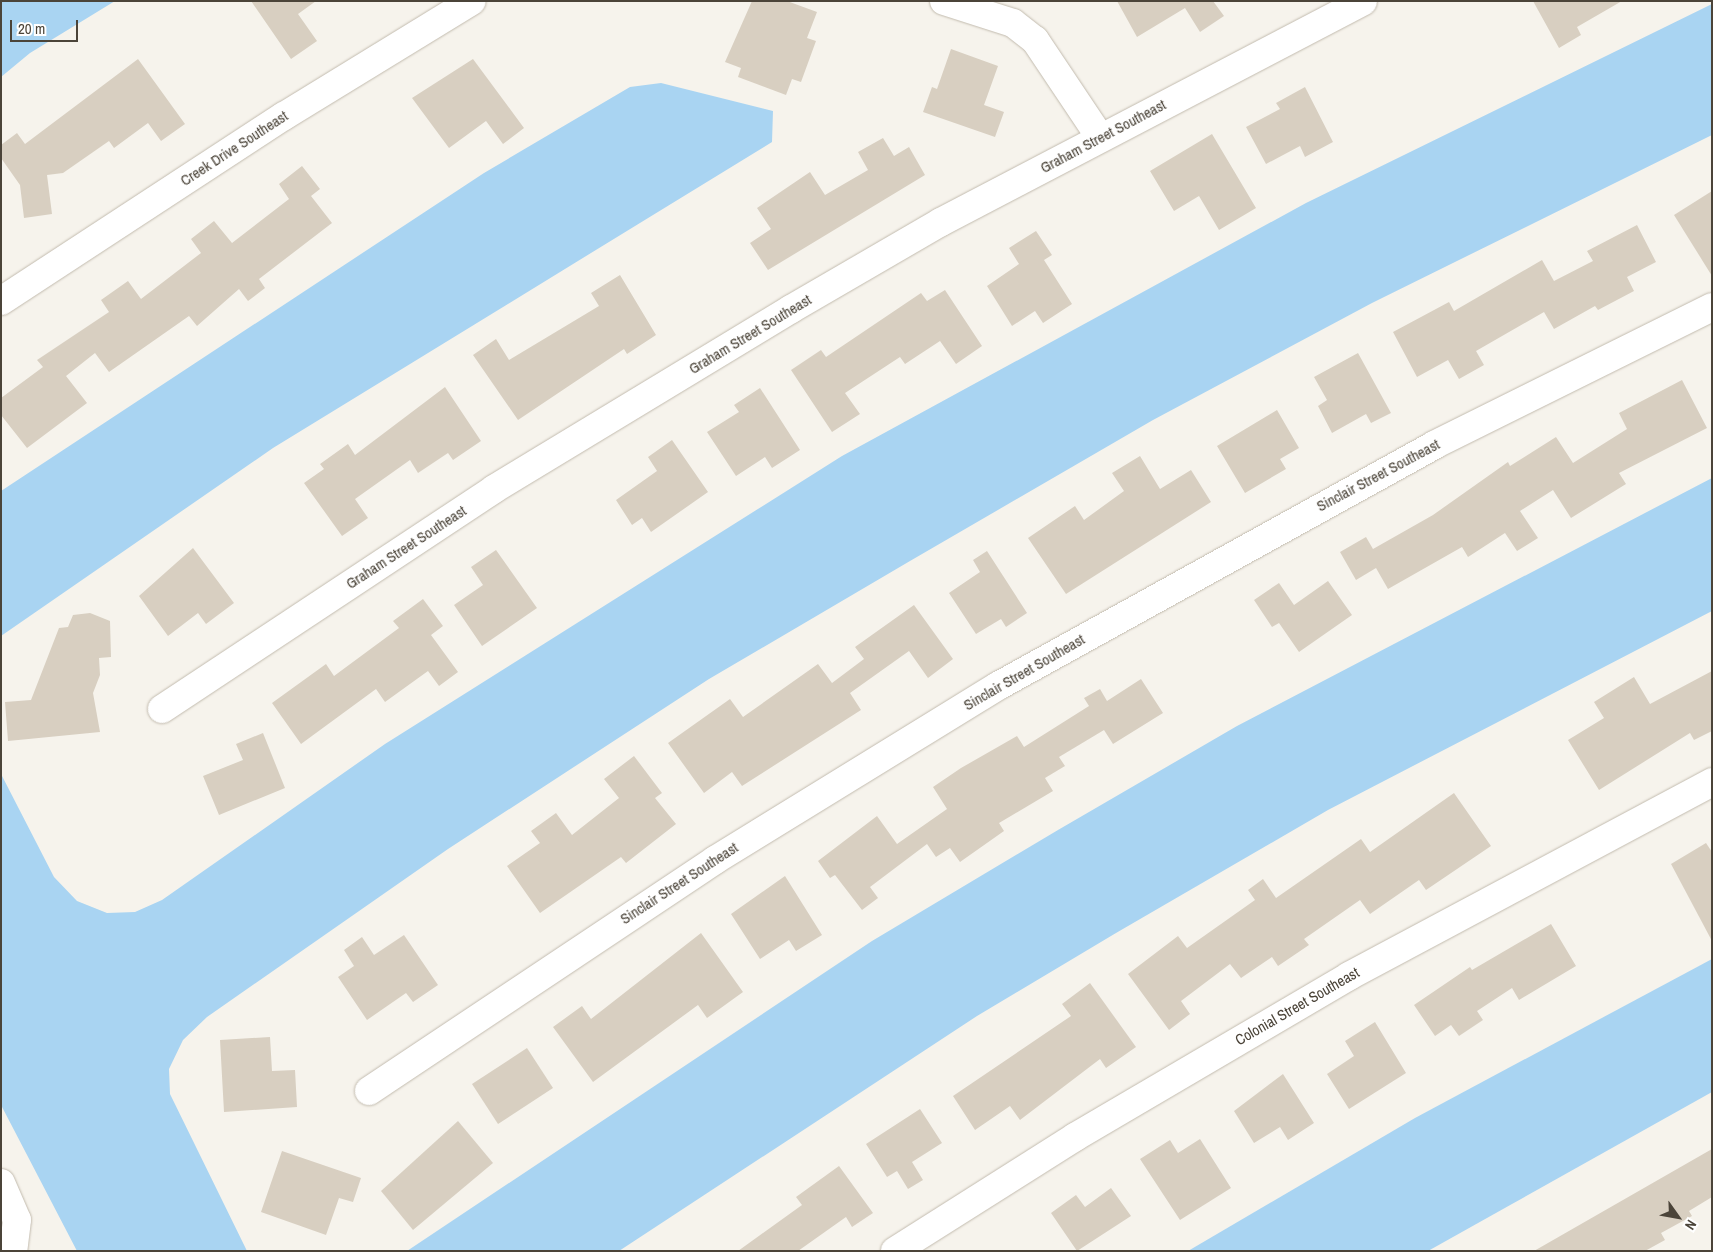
<!DOCTYPE html>
<html>
<head>
<meta charset="utf-8">
<style>
  body { margin:0 }
  #map { position:relative; width:1713px; height:1252px; overflow:hidden; background:#f6f3ec; font-family:"Archivo Narrow",sans-serif }
  div>[style] { position:absolute }
  .water>* { inset:0; background:#a9d4f2 }
  .building>* { inset:0; background:#d8cfc1 }
  .roads { filter:drop-shadow(0 0 1px #c2bbae) drop-shadow(0 0 1px #c2bbae) }
  .minor>* { height:28px; margin:-14px; padding:0 14px; transform-origin:14px; border-radius:14px; background:#fff }
  span { translate:-50% -50%; white-space:nowrap; text-align:center; line-height:1.15; -webkit-text-stroke:5px #fff; paint-order:stroke }
  .street-label { font-size:15px; color:#4b4439 }
  .frame { position:absolute; inset:0; border:2px solid #4b4439; pointer-events:none }
  .north { position:absolute; left:1653px; top:1192px; width:50px; height:50px; -webkit-text-stroke:4px #fff; paint-order:stroke; rotate:122deg; font-size:14px; font-weight:700; line-height:20px; text-align:center; color:#4b4439 }
  .north::after { content:''; display:block; margin:auto; width:18px; height:22px; background:#4b4439; clip-path:polygon(50% 0,100% 100%,50% 72%,0 100%) }
  .scale { position:absolute; left:10px; top:20px; width:68px; height:22px; box-sizing:border-box; border:2px solid #4b4439; border-top:0; padding-left:6px; font-size:15px; line-height:18px; white-space:nowrap; color:#4b4439; -webkit-text-stroke:4px #fff; paint-order:stroke }
</style>
</head>
<body>
<div id="map">
  <div class="water">
    <div style="clip-path:polygon(1px 1px,115px 1px,30px 53px,1px 77px)"></div>
    <div style="clip-path:polygon(1712px 4px,1712px 135px,1372px 303px,1153px 420px,910px 561px,709px 679px,448px 849px,207px 1017px,183px 1040px,169px 1069px,170px 1094px,247px 1251px,77px 1251px,1px 1105px,1px 774px,54px 877px,77px 901px,107px 913px,135px 912px,162px 900px,385px 744px,842px 456px,1306px 203px)"></div>
    <div style="clip-path:polygon(661px 83px,773px 111px,772px 142px,273px 448px,1px 636px,1px 491px,484px 173px,630px 87px)"></div>
    <div style="clip-path:polygon(1712px 478px,1712px 611px,1328px 810px,1116px 933px,977px 1016px,619px 1251px,407px 1251px,872px 941px,1058px 830px,1237px 726px)"></div>
    <div style="clip-path:polygon(1712px 959px,1712px 1092px,1512px 1204px,1428px 1251px,1188px 1251px,1415px 1118px)"></div>
  </div>
  <div class="building">
    <div style="clip-path:polygon(251px 1px,316px 1px,298px 14px,317px 41px,291px 59px)"></div>
    <div style="clip-path:polygon(752px 1px,787px 1px,817px 12px,807px 38px,816px 41px,801px 82px,792px 79px,786px 95px,738px 77px,741px 68px,725px 62px)"></div>
    <div style="clip-path:polygon(1117px 1px,1213px 1px,1224px 16px,1200px 32px,1185px 8px,1137px 37px)"></div>
    <div style="clip-path:polygon(1533px 1px,1622px 1px,1577px 27px,1581px 35px,1559px 48px)"></div>
    <div style="clip-path:polygon(951px 49px,998px 66px,984px 105px,1004px 112px,995px 137px,923px 112px,932px 87px,937px 89px)"></div>
    <div style="clip-path:polygon(138px 59px,185px 124px,161px 141px,148px 123px,114px 148px,109px 141px,63px 173px,47px 175px,52px 214px,24px 218px,20px 185px,1px 158px,1px 145px,17px 133px,25px 144px)"></div>
    <div style="clip-path:polygon(473px 59px,524px 128px,503px 144px,486px 121px,449px 148px,412px 98px)"></div>
    <div style="clip-path:polygon(1305px 87px,1333px 142px,1305px 157px,1300px 146px,1266px 164px,1246px 127px,1280px 109px,1276px 103px)"></div>
    <div style="clip-path:polygon(1212px 134px,1256px 208px,1219px 230px,1199px 196px,1174px 211px,1150px 171px)"></div>
    <div style="clip-path:polygon(883px 138px,894px 156px,909px 147px,925px 175px,768px 270px,750px 243px,771px 229px,757px 208px,810px 172px,825px 195px,868px 170px,858px 152px)"></div>
    <div style="clip-path:polygon(302px 166px,320px 189px,311px 196px,332px 223px,259px 279px,265px 288px,248px 301px,239px 289px,197px 326px,189px 316px,109px 372px,95px 353px,66px 376px,87px 403px,27px 448px,1px 415px,1px 398px,43px 367px,37px 360px,109px 312px,101px 300px,128px 281px,141px 299px,201px 253px,191px 239px,214px 221px,232px 243px,289px 199px,279px 184px)"></div>
    <div style="clip-path:polygon(1712px 191px,1712px 276px,1674px 215px)"></div>
    <div style="clip-path:polygon(1637px 225px,1656px 262px,1627px 277px,1634px 291px,1598px 310px,1595px 306px,1554px 329px,1544px 312px,1476px 351px,1484px 365px,1459px 379px,1448px 360px,1417px 377px,1393px 332px,1449px 302px,1454px 311px,1542px 260px,1554px 281px,1593px 261px,1587px 251px)"></div>
    <div style="clip-path:polygon(1036px 231px,1052px 255px,1044px 260px,1072px 304px,1043px 323px,1035px 311px,1012px 326px,987px 286px,1019px 264px,1009px 248px)"></div>
    <div style="clip-path:polygon(620px 275px,656px 335px,627px 354px,624px 349px,518px 420px,473px 355px,496px 339px,509px 360px,599px 306px,591px 293px)"></div>
    <div style="clip-path:polygon(945px 290px,982px 346px,956px 364px,940px 341px,905px 364px,900px 357px,845px 393px,860px 414px,832px 432px,791px 370px,821px 350px,826px 357px,921px 293px,927px 301px)"></div>
    <div style="clip-path:polygon(1358px 353px,1391px 413px,1371px 423px,1366px 414px,1332px 433px,1318px 406px,1327px 400px,1314px 377px)"></div>
    <div style="clip-path:polygon(1682px 380px,1707px 428px,1619px 473px,1626px 484px,1571px 518px,1553px 490px,1520px 511px,1538px 538px,1517px 551px,1505px 533px,1468px 557px,1462px 547px,1388px 589px,1376px 568px,1356px 580px,1340px 552px,1366px 537px,1373px 549px,1433px 515px,1508px 462px,1510px 466px,1556px 437px,1573px 463px,1627px 429px,1619px 413px)"></div>
    <div style="clip-path:polygon(445px 387px,481px 441px,453px 460px,448px 453px,418px 473px,410px 460px,355px 499px,368px 518px,342px 536px,304px 483px,324px 469px,320px 464px,348px 444px,355px 455px)"></div>
    <div style="clip-path:polygon(760px 388px,800px 450px,772px 468px,765px 457px,736px 476px,707px 432px,739px 412px,734px 405px)"></div>
    <div style="clip-path:polygon(1277px 410px,1299px 448px,1280px 459px,1286px 469px,1245px 493px,1217px 446px)"></div>
    <div style="clip-path:polygon(672px 440px,708px 492px,651px 532px,642px 518px,632px 525px,616px 500px,657px 471px,648px 457px)"></div>
    <div style="clip-path:polygon(1140px 456px,1160px 489px,1191px 470px,1211px 502px,1066px 594px,1028px 538px,1075px 506px,1084px 520px,1124px 491px,1112px 473px)"></div>
    <div style="clip-path:polygon(193px 548px,234px 603px,206px 624px,198px 613px,168px 636px,139px 596px)"></div>
    <div style="clip-path:polygon(496px 550px,537px 608px,482px 646px,454px 605px,483px 585px,471px 567px)"></div>
    <div style="clip-path:polygon(987px 551px,1027px 613px,1006px 627px,1001px 619px,976px 634px,949px 593px,980px 572px,973px 560px)"></div>
    <div style="clip-path:polygon(1328px 581px,1352px 615px,1299px 652px,1279px 623px,1272px 627px,1254px 600px,1279px 583px,1294px 605px)"></div>
    <div style="clip-path:polygon(423px 599px,443px 626px,431px 635px,458px 672px,439px 686px,428px 671px,385px 702px,376px 689px,301px 744px,272px 703px,326px 664px,334px 676px,399px 628px,393px 621px)"></div>
    <div style="clip-path:polygon(914px 605px,953px 659px,928px 678px,909px 651px,850px 693px,861px 710px,742px 786px,732px 772px,704px 793px,668px 743px,730px 699px,743px 717px,818px 664px,832px 683px,864px 659px,855px 647px)"></div>
    <div style="clip-path:polygon(90px 613px,110px 621px,111px 657px,99px 658px,100px 675px,93px 693px,100px 732px,8px 741px,5px 702px,31px 700px,59px 628px,68px 627px,73px 615px)"></div>
    <div style="clip-path:polygon(1712px 671px,1712px 731px,1694px 740px,1690px 733px,1599px 790px,1568px 740px,1604px 718px,1594px 702px,1634px 677px,1650px 704px)"></div>
    <div style="clip-path:polygon(1141px 679px,1163px 713px,1113px 744px,1104px 730px,1059px 757px,1065px 766px,1045px 778px,1053px 791px,999px 823px,1004px 831px,960px 862px,950px 848px,936px 857px,927px 844px,870px 887px,878px 898px,862px 910px,835px 875px,830px 878px,818px 861px,877px 816px,897px 844px,947px 809px,933px 787px,961px 768px,1017px 736px,1024px 747px,1089px 706px,1084px 698px,1100px 689px,1107px 701px)"></div>
    <div style="clip-path:polygon(263px 733px,285px 788px,219px 815px,203px 776px,243px 760px,236px 744px)"></div>
    <div style="clip-path:polygon(634px 756px,662px 793px,655px 798px,676px 824px,626px 863px,621px 857px,540px 913px,507px 866px,540px 843px,531px 831px,556px 813px,572px 835px,619px 798px,604px 779px)"></div>
    <div style="clip-path:polygon(1454px 793px,1491px 846px,1426px 890px,1419px 880px,1370px 914px,1360px 900px,1304px 939px,1309px 945px,1278px 966px,1272px 957px,1241px 978px,1230px 964px,1181px 1001px,1190px 1014px,1169px 1030px,1128px 974px,1178px 936px,1187px 948px,1255px 900px,1248px 890px,1263px 879px,1276px 898px,1361px 839px,1370px 852px)"></div>
    <div style="clip-path:polygon(1706px 843px,1712px 852px,1712px 941px,1671px 864px)"></div>
    <div style="clip-path:polygon(785px 876px,822px 935px,796px 951px,789px 940px,760px 959px,731px 914px)"></div>
    <div style="clip-path:polygon(1551px 924px,1576px 966px,1519px 1000px,1512px 988px,1477px 1011px,1483px 1020px,1459px 1036px,1451px 1025px,1435px 1036px,1414px 1005px,1470px 967px,1472px 970px)"></div>
    <div style="clip-path:polygon(701px 933px,743px 992px,707px 1018px,698px 1005px,593px 1082px,553px 1027px,582px 1006px,591px 1019px)"></div>
    <div style="clip-path:polygon(404px 935px,438px 985px,413px 1002px,406px 993px,367px 1020px,338px 977px,354px 966px,344px 950px,362px 937px,374px 955px)"></div>
    <div style="clip-path:polygon(1090px 983px,1136px 1047px,1106px 1068px,1100px 1059px,1020px 1120px,1010px 1106px,975px 1130px,953px 1096px,1071px 1016px,1062px 1004px)"></div>
    <div style="clip-path:polygon(1375px 1022px,1406px 1073px,1349px 1109px,1327px 1074px,1354px 1056px,1345px 1041px)"></div>
    <div style="clip-path:polygon(270px 1037px,272px 1071px,295px 1070px,297px 1107px,224px 1112px,220px 1040px)"></div>
    <div style="clip-path:polygon(527px 1048px,553px 1088px,498px 1124px,472px 1084px)"></div>
    <div style="clip-path:polygon(1283px 1074px,1314px 1123px,1288px 1140px,1280px 1127px,1254px 1143px,1234px 1111px)"></div>
    <div style="clip-path:polygon(920px 1109px,942px 1143px,912px 1162px,923px 1180px,908px 1189px,897px 1171px,887px 1177px,866px 1144px)"></div>
    <div style="clip-path:polygon(458px 1121px,493px 1163px,413px 1230px,381px 1191px)"></div>
    <div style="clip-path:polygon(1200px 1139px,1231px 1188px,1180px 1220px,1140px 1159px,1170px 1140px,1178px 1153px)"></div>
    <div style="clip-path:polygon(1712px 1149px,1712px 1197px,1689px 1211px,1692px 1216px,1661px 1233px,1665px 1240px,1645px 1251px,1534px 1251px)"></div>
    <div style="clip-path:polygon(282px 1151px,361px 1178px,353px 1202px,339px 1198px,326px 1235px,261px 1212px)"></div>
    <div style="clip-path:polygon(839px 1166px,873px 1213px,852px 1227px,846px 1217px,798px 1251px,738px 1251px,802px 1205px,796px 1197px)"></div>
    <div style="clip-path:polygon(1111px 1188px,1131px 1216px,1077px 1251px,1051px 1213px,1076px 1195px,1085px 1207px)"></div>
  </div>
  <div class="roads">
    <div class="minor">
      <div style="left:944px;top:1px;width:72px;rotate:17.7deg"></div>
      <div style="left:1013px;top:23px;width:28px;rotate:38deg"></div>
      <div style="left:1035px;top:40px;width:117px;rotate:56.2deg"></div>
      <div style="left:1px;top:301px;width:338px;rotate:-33.2deg"></div>
      <div style="left:284px;top:116px;width:220px;rotate:-31.5deg"></div>
      <div style="left:162px;top:709px;width:398px;rotate:-33.5deg"></div>
      <div style="left:494px;top:489px;width:347px;rotate:-31.2deg"></div>
      <div style="left:791px;top:309px;width:173px;rotate:-30.1deg"></div>
      <div style="left:941px;top:222px;width:476px;rotate:-27.6deg"></div>
      <div style="left:369px;top:1091px;width:416px;rotate:-33.7deg"></div>
      <div style="left:715px;top:860px;width:332px;rotate:-31.6deg"></div>
      <div style="left:998px;top:686px;width:498px;rotate:-28.9deg"></div>
      <div style="left:1434px;top:445px;width:310px;rotate:-26.4deg"></div>
      <div style="left:1px;top:1183px;width:40px;rotate:66.6deg"></div>
      <div style="left:17px;top:1220px;width:31px;rotate:97deg"></div>
      <div style="left:895px;top:1251px;width:213px;rotate:-32.3deg"></div>
      <div style="left:1075px;top:1137px;width:318px;rotate:-30.4deg"></div>
      <div style="left:1349px;top:976px;width:412px;rotate:-28.1deg"></div>
    </div>
  </div>
  <div class="street-label">
    <span style="left:1103px;top:136px;rotate:-28deg">Graham Street Southeast</span>
    <span style="left:234px;top:148px;rotate:-33deg">Creek Drive Southeast</span>
    <span style="left:750px;top:334px;rotate:-31deg">Graham Street Southeast</span>
    <span style="left:1378px;top:475px;rotate:-28deg">Sinclair Street Southeast</span>
    <span style="left:406px;top:547px;rotate:-33deg">Graham Street Southeast</span>
    <span style="left:1024px;top:672px;rotate:-30deg">Sinclair Street Southeast</span>
    <span style="left:679px;top:883px;rotate:-33deg">Sinclair Street Southeast</span>
    <span style="left:1297px;top:1006px;rotate:-30deg">Colonial Street Southeast</span>
  </div>
  <div class="frame"></div>
  <div class="north">N</div>
  <div class="scale">20 m</div>
</div>
</body>
</html>
